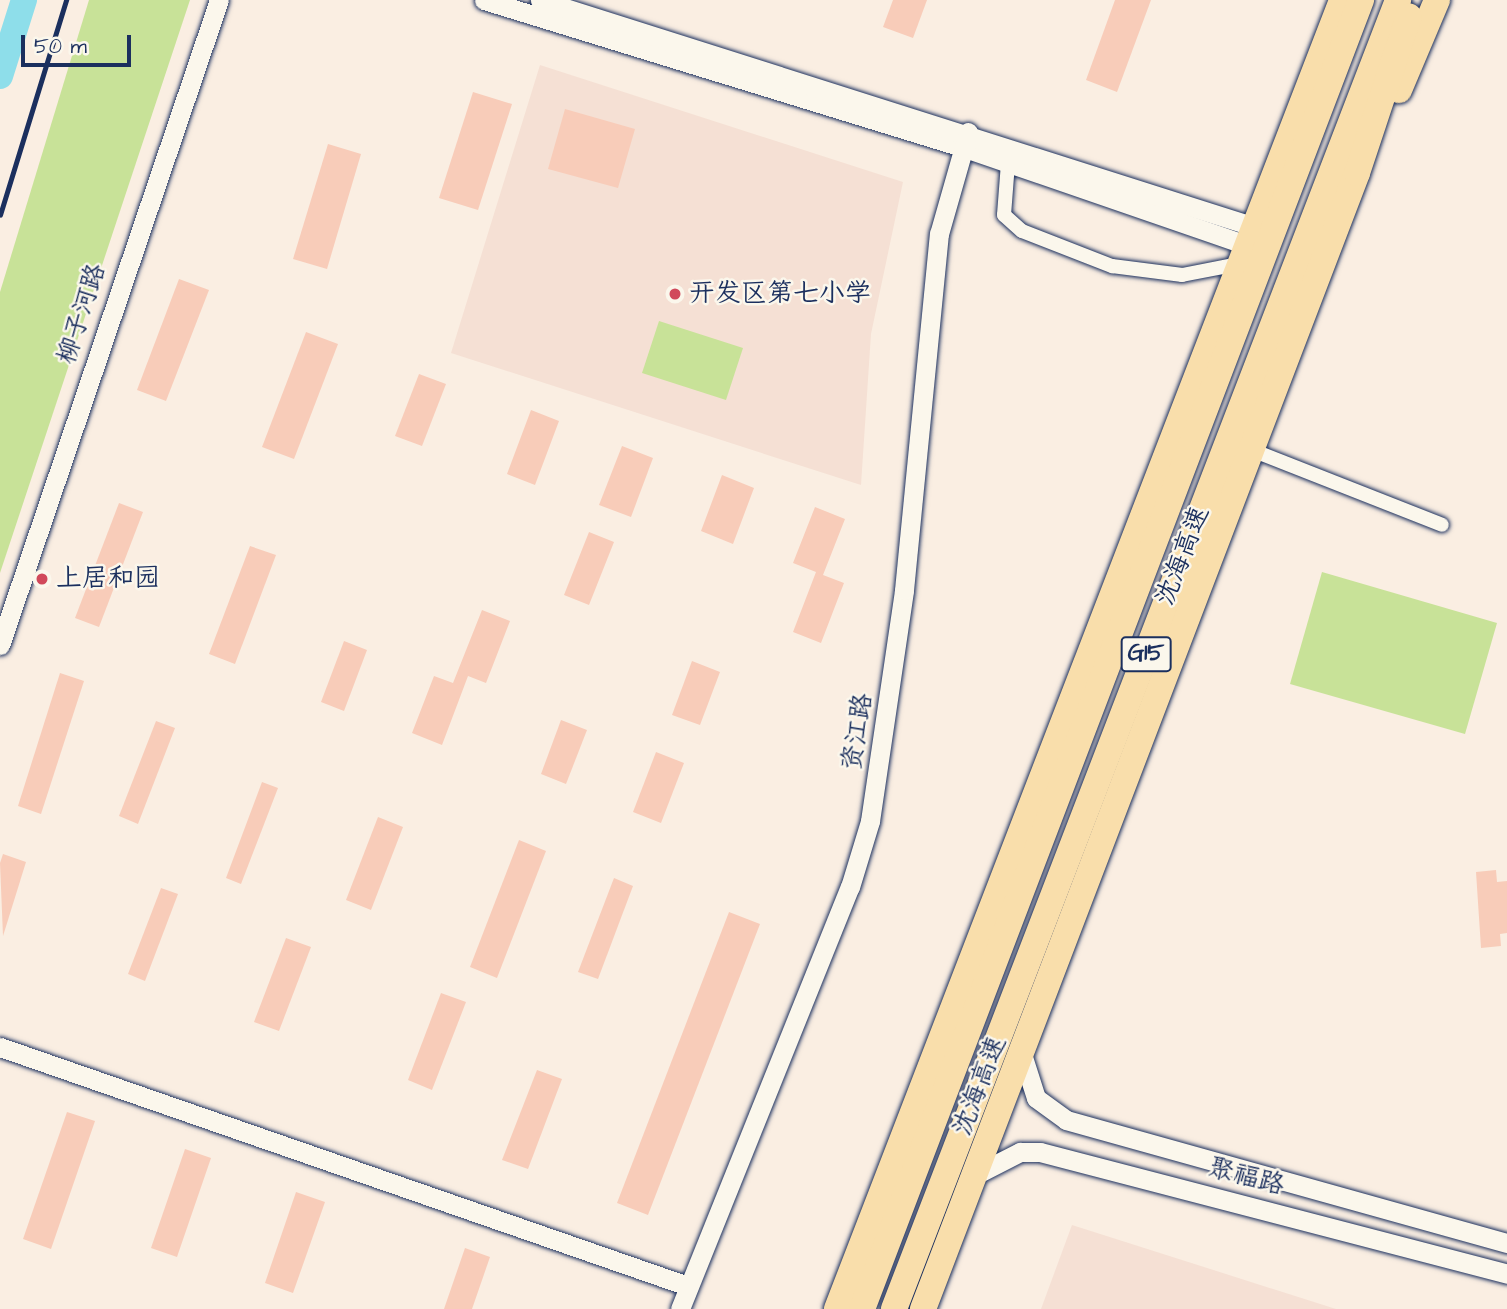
<!DOCTYPE html>
<html>
<head>
<meta charset="utf-8">
<style>
  body { margin:0 }
  #map { position:relative; width:1507px; height:1309px; overflow:hidden; background:#faeee2; font-family:"Architects Daughter","LXGW WenKai TC",sans-serif }
  div>[style] { position:absolute }
  .built>* { inset:0; background:#f5e0d4 }
  .green>* { inset:0; background:#c8e298 }
  .river>* { height:26px; margin:-13px; padding:0 13px; transform-origin:13px; border-radius:13px; background:#8edeea }
  .building>* { inset:0; background:#f8ccb9 }
  .roads { filter:drop-shadow(0 0 2px #1b2f5e) drop-shadow(0 0 2px #1b2f5e) }
  .street>* { height:14px; margin:-7px; padding:0 7px; transform-origin:7px; border-radius:7px; background:#fbf7ec }
  .secondary>* { height:19px; margin:-9.5px; padding:0 9.5px; transform-origin:9.5px; border-radius:9.5px; background:#fbf7ec }
  .highway>* { height:26px; margin:-13px; padding:0 13px; transform-origin:13px; border-radius:13px; background:#f9deab }
  .rail>* { height:4.5px; margin:-2.25px; padding:0 2.25px; transform-origin:2.25px; border-radius:2.25px; background:#1b2f5e }
  .dots>* { width:19px; height:19px; translate:-50% -50%; box-sizing:border-box; border:4px solid #fbf7ec; border-radius:50% }
  span { translate:-50% -50%; white-space:nowrap; text-align:center; line-height:1.15; -webkit-text-stroke:5px #fbf7ec; paint-order:stroke }
  .shield-label span { padding:2px 5px; background:#fbf7ec; border:2px solid; border-radius:5px; -webkit-text-stroke-width:0 }
  .shield-label { font-size:24px; color:#1b2f5e; font-weight:700 }
  .poi-label { font-size:26px; color:#1b2f5e }
  .left { translate:0 -50%; text-align:left }
  .street-label { font-size:26px; color:#1b2f5e }
  .scale { position:absolute; left:21px; top:35px; width:110px; height:32px; box-sizing:border-box; border:4px solid #1b2f5e; border-top:0; padding-left:9px; font-size:21px; line-height:24px; white-space:nowrap; color:#1b2f5e; -webkit-text-stroke:5px #fbf7ec; paint-order:stroke }
</style>
</head>
<body>
<div id="map">
  <div class="built">
    <div style="clip-path:polygon(540px 65px,903px 182px,871px 334px,861px 485px,451px 353px)"></div>
    <div style="clip-path:polygon(1072px 1225px,1336px 1309px,1041px 1309px)"></div>
  </div>
  <div class="green">
    <div style="clip-path:polygon(89px 0,190px 0,0 573px,0 292px)"></div>
    <div style="clip-path:polygon(659px 321px,743px 348px,726px 400px,642px 373px)"></div>
    <div style="clip-path:polygon(1322px 572px,1497px 623px,1465px 734px,1290px 684px)"></div>
  </div>
  <div class="river">
    <div style="left:0;top:76px;width:80px;rotate:-72.5deg"></div>
  </div>
  <div class="building">
    <div style="clip-path:polygon(893px 0,927px 0,913px 38px,883px 27px)"></div>
    <div style="clip-path:polygon(1115px 0,1151px 0,1117px 92px,1086px 80px)"></div>
    <div style="clip-path:polygon(473px 92px,512px 104px,478px 210px,439px 198px)"></div>
    <div style="clip-path:polygon(565px 109px,635px 129px,618px 188px,548px 169px)"></div>
    <div style="clip-path:polygon(328px 144px,361px 154px,327px 269px,293px 259px)"></div>
    <div style="clip-path:polygon(179px 279px,209px 290px,166px 401px,137px 390px)"></div>
    <div style="clip-path:polygon(306px 332px,338px 344px,294px 459px,262px 447px)"></div>
    <div style="clip-path:polygon(419px 374px,446px 384px,422px 446px,395px 436px)"></div>
    <div style="clip-path:polygon(531px 410px,559px 421px,535px 485px,507px 474px)"></div>
    <div style="clip-path:polygon(622px 446px,653px 458px,631px 517px,599px 505px)"></div>
    <div style="clip-path:polygon(722px 475px,754px 488px,733px 544px,701px 531px)"></div>
    <div style="clip-path:polygon(119px 503px,143px 512px,99px 627px,75px 618px)"></div>
    <div style="clip-path:polygon(815px 507px,845px 519px,823px 575px,844px 583px,821px 643px,793px 632px,816px 572px,793px 563px)"></div>
    <div style="clip-path:polygon(589px 532px,614px 542px,589px 605px,564px 595px)"></div>
    <div style="clip-path:polygon(250px 546px,276px 555px,235px 664px,209px 654px)"></div>
    <div style="clip-path:polygon(482px 610px,510px 621px,486px 683px,468px 676px,442px 745px,412px 733px,434px 676px,453px 683px)"></div>
    <div style="clip-path:polygon(344px 641px,367px 650px,344px 711px,321px 702px)"></div>
    <div style="clip-path:polygon(692px 661px,720px 672px,700px 725px,672px 715px)"></div>
    <div style="clip-path:polygon(60px 673px,84px 681px,41px 814px,18px 806px)"></div>
    <div style="clip-path:polygon(561px 720px,587px 730px,566px 784px,541px 774px)"></div>
    <div style="clip-path:polygon(156px 721px,175px 728px,138px 824px,119px 816px)"></div>
    <div style="clip-path:polygon(656px 752px,684px 763px,661px 823px,633px 812px)"></div>
    <div style="clip-path:polygon(262px 782px,278px 788px,241px 884px,226px 878px)"></div>
    <div style="clip-path:polygon(378px 817px,403px 827px,371px 910px,346px 900px)"></div>
    <div style="clip-path:polygon(519px 840px,546px 851px,497px 978px,470px 967px)"></div>
    <div style="clip-path:polygon(3px 854px,26px 862px,3px 936px,0 863px)"></div>
    <div style="clip-path:polygon(1496px 870px,1497px 882px,1507px 881px,1507px 933px,1500px 934px,1501px 946px,1481px 948px,1476px 872px)"></div>
    <div style="clip-path:polygon(614px 878px,633px 886px,598px 979px,578px 972px)"></div>
    <div style="clip-path:polygon(161px 888px,178px 894px,145px 981px,128px 974px)"></div>
    <div style="clip-path:polygon(729px 912px,760px 924px,648px 1215px,617px 1203px)"></div>
    <div style="clip-path:polygon(286px 938px,311px 947px,279px 1031px,254px 1022px)"></div>
    <div style="clip-path:polygon(441px 993px,466px 1002px,432px 1090px,408px 1080px)"></div>
    <div style="clip-path:polygon(537px 1070px,562px 1079px,528px 1169px,502px 1160px)"></div>
    <div style="clip-path:polygon(67px 1112px,95px 1121px,51px 1249px,23px 1239px)"></div>
    <div style="clip-path:polygon(185px 1149px,211px 1158px,177px 1257px,151px 1248px)"></div>
    <div style="clip-path:polygon(296px 1192px,325px 1202px,293px 1293px,265px 1283px)"></div>
    <div style="clip-path:polygon(465px 1248px,490px 1257px,472px 1309px,444px 1309px)"></div>
  </div>
  <div class="roads">
    <div class="street">
      <div style="left:1008px;top:163px;width:52px;rotate:94.4deg"></div>
      <div style="left:1004px;top:215px;width:24px;rotate:42deg"></div>
      <div style="left:1022px;top:231px;width:97px;rotate:21.3deg"></div>
      <div style="left:1112px;top:266px;width:71px;rotate:7.3deg"></div>
      <div style="left:1182px;top:275px;width:57px;rotate:-11.1deg"></div>
      <div style="left:1252px;top:450px;width:204px;rotate:21.5deg"></div>
    </div>
    <div class="secondary">
      <div style="left:484px;top:0;width:503px;rotate:17.1deg"></div>
      <div style="left:965px;top:148px;width:297px;rotate:19deg"></div>
      <div style="left:540px;top:0;width:747px;rotate:17.61deg"></div>
      <div style="left:0;top:645px;width:681px;rotate:-71.25deg"></div>
      <div style="left:0;top:1047px;width:728px;rotate:19.16deg"></div>
      <div style="left:1022px;top:1054px;width:46px;rotate:72.3deg"></div>
      <div style="left:1036px;top:1098px;width:37px;rotate:36deg"></div>
      <div style="left:1066px;top:1120px;width:458px;rotate:15.6deg"></div>
      <div style="left:975px;top:1175px;width:51px;rotate:-27.1deg"></div>
      <div style="left:1020px;top:1152px;width:20px"></div>
      <div style="left:1040px;top:1152px;width:483px;rotate:14.6deg"></div>
      <div style="left:680px;top:1309px;width:455px;rotate:-68.1deg"></div>
      <div style="left:850px;top:887px;width:69px;rotate:-73.1deg"></div>
      <div style="left:870px;top:821px;width:233px;rotate:-81.6deg"></div>
      <div style="left:904px;top:590px;width:358px;rotate:-84.4deg"></div>
      <div style="left:939px;top:234px;width:106px;rotate:-74.1deg"></div>
    </div>
    <div class="highway">
      <div style="left:1399px;top:90px;width:98px;rotate:-67.1deg"></div>
      <div style="left:837px;top:1309px;width:1403px;rotate:-68.9deg"></div>
      <div style="left:862px;top:1309px;width:1401px;rotate:-69.13deg"></div>
      <div style="left:894px;top:1309px;width:1403px;rotate:-68.94deg"></div>
      <div style="left:923px;top:1309px;width:1216px;rotate:-69.09deg"></div>
      <div style="left:1357px;top:173px;width:165px;rotate:-71.7deg"></div>
    </div>
  </div>
  <div class="rail">
    <div style="left:0;top:215px;width:225px;rotate:-72.9deg"></div>
  </div>
  <div class="dots">
    <div style="left:675px;top:294px;background:#d1495b"></div>
    <div style="left:42px;top:579px;background:#d1495b"></div>
  </div>
  <div class="shield-label">
    <span style="left:1146px;top:654px">G15</span>
  </div>
  <div class="poi-label">
    <span class="left" style="left:689px;top:294px">开发区第七小学</span>
    <span class="left" style="left:56px;top:579px">上居和园</span>
  </div>
  <div class="street-label">
    <span style="left:82px;top:314px;rotate:-72deg">柳子河路</span>
    <span style="left:1183px;top:556px;rotate:-69deg">沈海高速</span>
    <span style="left:858px;top:732px;rotate:-81deg">资江路</span>
    <span style="left:980px;top:1086px;rotate:-69deg">沈海高速</span>
    <span style="left:1246px;top:1177px;rotate:15deg">聚福路</span>
  </div>
  <div class="scale">50 m</div>
</div>
</body>
</html>
